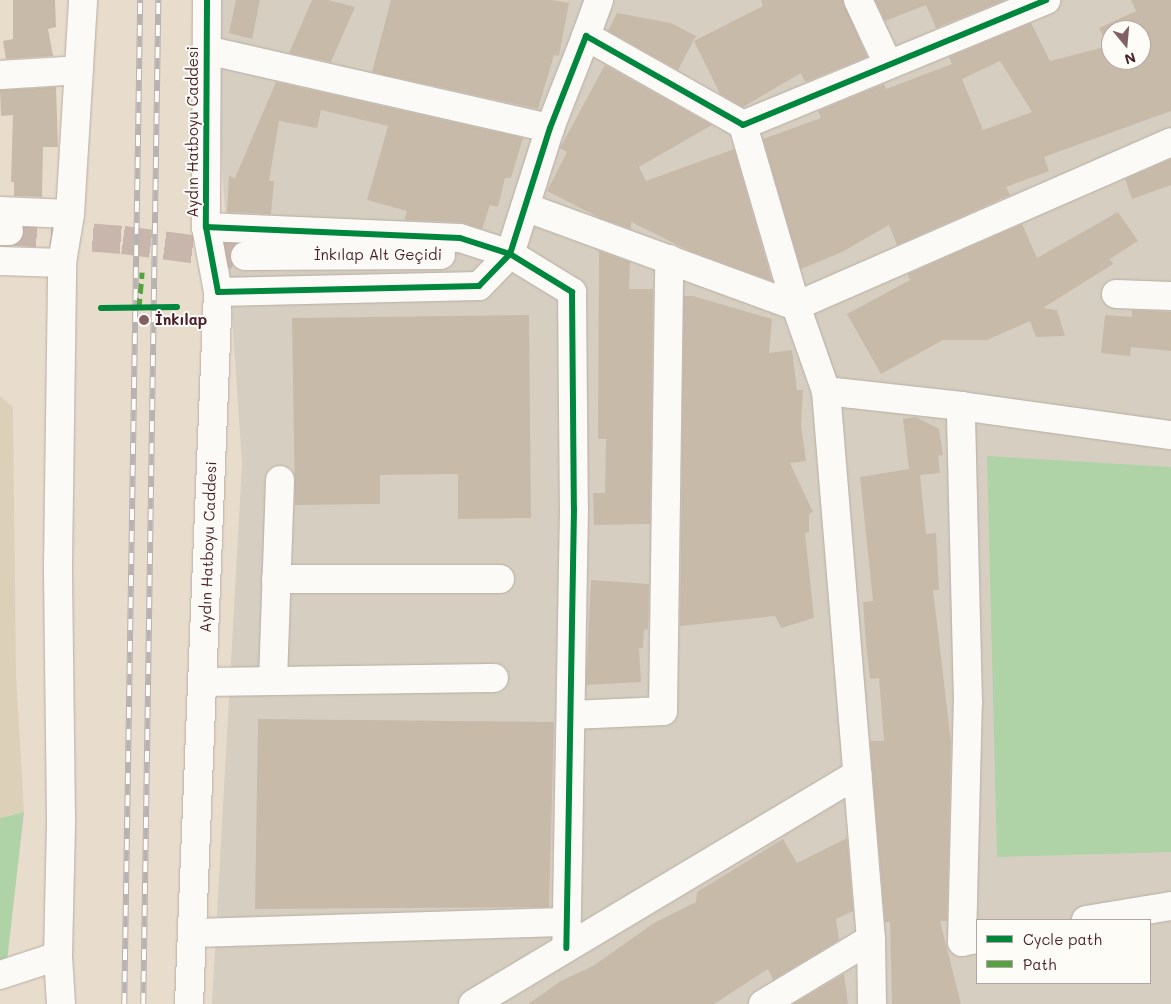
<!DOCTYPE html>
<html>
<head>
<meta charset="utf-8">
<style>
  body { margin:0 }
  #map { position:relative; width:1171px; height:1004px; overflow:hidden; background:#e8dccc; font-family:Mali,sans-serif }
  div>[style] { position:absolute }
  .built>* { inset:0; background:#ddd0b9 }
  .industrial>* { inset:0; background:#d6cfc1 }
  .green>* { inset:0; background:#afd3a7 }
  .building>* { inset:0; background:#c8baa9 }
  .minor-tunnel>* { height:28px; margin-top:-14px; transform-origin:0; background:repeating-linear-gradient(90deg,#c8b6ac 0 28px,transparent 0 42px) }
  .roads { filter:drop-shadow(0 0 1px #b8ada4) drop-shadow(0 0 1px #b8ada4) }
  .minor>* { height:28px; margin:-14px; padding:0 14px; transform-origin:14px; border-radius:14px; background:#fcfaf7 }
  .major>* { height:28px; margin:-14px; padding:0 14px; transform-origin:14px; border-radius:14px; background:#fcfaf7 }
  .rail>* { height:5.5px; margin-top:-2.75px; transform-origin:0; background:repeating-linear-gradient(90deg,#fdfcf7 0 11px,#b9b2b2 0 22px); box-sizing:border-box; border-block:1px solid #b9b2b2 }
  .quiet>* { height:5px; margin-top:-2.5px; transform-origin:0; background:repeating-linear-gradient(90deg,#56a243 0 10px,transparent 0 15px) }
  .cycleway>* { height:6px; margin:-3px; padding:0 3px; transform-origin:3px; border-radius:3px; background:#00873e }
  .dots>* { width:14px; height:14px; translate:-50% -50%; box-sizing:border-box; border:2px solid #fdfcf7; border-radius:50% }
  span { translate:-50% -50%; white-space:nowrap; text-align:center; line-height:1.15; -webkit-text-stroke:4px #fdfcf7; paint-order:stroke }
  .street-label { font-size:15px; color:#4a1f2b }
  .poi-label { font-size:15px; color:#4a1f2b; font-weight:700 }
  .left { translate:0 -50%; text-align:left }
  .legend { position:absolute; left:976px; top:919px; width:175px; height:65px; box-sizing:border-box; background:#fdfcf7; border:1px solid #b5a4a5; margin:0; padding:6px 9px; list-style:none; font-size:15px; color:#4a1f2b }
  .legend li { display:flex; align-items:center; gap:10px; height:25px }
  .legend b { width:25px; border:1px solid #b5a4a5 }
  .north { position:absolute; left:1101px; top:20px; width:50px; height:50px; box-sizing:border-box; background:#fdfcf7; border:1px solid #b5a4a5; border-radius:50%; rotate:163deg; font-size:14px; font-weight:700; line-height:20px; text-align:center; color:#4a1f2b }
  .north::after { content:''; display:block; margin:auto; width:18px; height:22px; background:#816163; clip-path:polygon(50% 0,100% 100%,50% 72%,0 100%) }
</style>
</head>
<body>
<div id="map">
  <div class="built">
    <div style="clip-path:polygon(0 396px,13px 408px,16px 674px,24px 812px,0 818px)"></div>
  </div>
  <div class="industrial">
    <div style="clip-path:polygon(evenodd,219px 0,1171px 0,1171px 1004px,212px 1004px,242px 464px,216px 77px,219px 0,1111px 30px,1141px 30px,1141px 60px,1111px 60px,1111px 30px,219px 0,977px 920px,1150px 920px,1150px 983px,977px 983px,977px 920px)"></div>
  </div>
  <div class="green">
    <div style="clip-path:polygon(987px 456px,1171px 467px,1171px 852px,997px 857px)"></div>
    <div style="clip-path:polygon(24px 812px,7px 961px,0 964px,0 818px)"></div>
  </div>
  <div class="building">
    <div style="clip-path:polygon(13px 0,55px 0,56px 27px,48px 29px,53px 56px,6px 59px,3px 41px,13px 39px)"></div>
    <div style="clip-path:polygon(236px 0,260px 0,252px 39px,229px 33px)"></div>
    <div style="clip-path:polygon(312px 0,328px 0,355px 7px,331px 62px,289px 53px)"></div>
    <div style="clip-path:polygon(391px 0,552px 0,569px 3px,559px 56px,554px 55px,538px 109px,372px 72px)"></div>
    <div style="clip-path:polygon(761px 0,843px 0,867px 57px,805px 82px,801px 73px,743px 107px,720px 94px,694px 41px,763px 6px)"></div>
    <div style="clip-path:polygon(875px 0,1005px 0,936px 28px,926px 5px,885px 21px)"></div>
    <div style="clip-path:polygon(evenodd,1131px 0,1171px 0,1171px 111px,1044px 157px,1049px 171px,1006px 187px,1010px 195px,897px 245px,889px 225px,842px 252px,801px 269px,763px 139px,821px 118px,818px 111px,884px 84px,886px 89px,952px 64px,949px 57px,1031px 23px,1050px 61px,1108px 46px,1099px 28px,1136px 11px,1131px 0,1111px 30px,1141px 30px,1141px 60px,1111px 60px,1111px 30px,1131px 0,1000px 61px,1032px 112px,983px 130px,962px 79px,1000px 61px)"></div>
    <div style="clip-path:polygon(617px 13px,671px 23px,696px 36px,678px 70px,608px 31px)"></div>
    <div style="clip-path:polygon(605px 65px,712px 125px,639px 167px,646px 181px,734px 149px,772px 281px,690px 251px,631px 222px,631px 229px,600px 218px,547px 191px,567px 152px,560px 148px)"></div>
    <div style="clip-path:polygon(276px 82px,523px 138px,511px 178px,505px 178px,498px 207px,490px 205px,482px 229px,461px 222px,404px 220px,407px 211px,367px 200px,388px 126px,321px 110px,317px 128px,279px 121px,269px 181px,274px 181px,271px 214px,227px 212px,229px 176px,235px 178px)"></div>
    <div style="clip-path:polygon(56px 87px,58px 147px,43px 147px,42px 197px,14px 196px,14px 182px,11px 182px,13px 115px,1px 116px,0 90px)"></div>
    <div style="clip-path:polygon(1171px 159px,1171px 185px,1132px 199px,1125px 179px)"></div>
    <div style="clip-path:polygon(1118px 212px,1138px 241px,1110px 259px,1113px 264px,1043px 308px,1057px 310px,1065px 336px,1036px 337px,1030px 321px,987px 340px,943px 340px,881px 374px,847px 314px,910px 280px,908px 274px,1022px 224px,1037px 258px)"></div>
    <div style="clip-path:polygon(599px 251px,630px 262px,629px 289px,653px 289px,650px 524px,594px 525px,593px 493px,605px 493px,606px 439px,598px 439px)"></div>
    <div style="clip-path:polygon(684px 296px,693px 296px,772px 319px,769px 353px,792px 350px,797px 390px,803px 390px,801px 425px,806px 461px,790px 463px,813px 512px,809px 514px,809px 532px,805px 533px,814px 618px,781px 628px,775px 616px,680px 626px)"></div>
    <div style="clip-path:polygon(1132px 310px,1171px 312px,1171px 351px,1131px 347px,1130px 356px,1101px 353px,1105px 315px,1132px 317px)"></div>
    <div style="clip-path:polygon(529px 315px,531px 518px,458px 519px,458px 474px,380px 475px,380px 504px,295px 505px,292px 318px)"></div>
    <div style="clip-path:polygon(916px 417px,939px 429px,943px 455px,938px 456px,940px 473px,920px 475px,926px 534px,936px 533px,939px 590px,933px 590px,951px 742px,947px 921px,940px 921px,961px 1004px,892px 1004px,890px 922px,885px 922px,870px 741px,884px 741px,879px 678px,870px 679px,866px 644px,863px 602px,873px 601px,860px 477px,909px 469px,903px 419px)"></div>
    <div style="clip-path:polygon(591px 580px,649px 584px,648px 629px,644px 630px,643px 648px,639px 648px,641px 682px,586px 685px)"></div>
    <div style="clip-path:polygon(258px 719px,554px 722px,549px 907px,255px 909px)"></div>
    <div style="clip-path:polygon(847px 838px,853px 911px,836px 919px,839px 940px,773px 980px,768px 969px,714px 1004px,528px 1004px,561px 981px,593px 966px,654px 923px,696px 902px,697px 892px,783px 839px,797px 863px)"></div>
    <div style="clip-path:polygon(844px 974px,848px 1004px,793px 1004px)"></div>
  </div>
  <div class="minor-tunnel">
    <div style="left:9px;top:231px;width:114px;rotate:4.5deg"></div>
    <div style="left:123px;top:240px;width:123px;rotate:7.5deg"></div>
  </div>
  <div class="roads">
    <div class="minor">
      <div style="left:207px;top:0;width:227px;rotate:90.3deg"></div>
      <div style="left:206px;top:227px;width:66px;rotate:79.5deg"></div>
      <div style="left:218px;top:292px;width:261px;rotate:-1.3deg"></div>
      <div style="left:479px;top:286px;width:45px;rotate:-45.9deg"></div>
      <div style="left:510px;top:254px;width:132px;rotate:-72.4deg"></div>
      <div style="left:550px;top:128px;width:99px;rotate:-68.6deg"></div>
      <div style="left:586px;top:36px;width:180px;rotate:29.5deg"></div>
      <div style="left:743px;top:125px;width:328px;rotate:-22.4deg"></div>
      <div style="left:858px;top:0;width:71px;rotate:64.9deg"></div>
      <div style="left:586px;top:36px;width:38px;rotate:-70deg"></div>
      <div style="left:206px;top:50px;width:353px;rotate:12.8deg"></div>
      <div style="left:0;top:75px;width:79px;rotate:-3.6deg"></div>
      <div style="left:743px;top:125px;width:189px;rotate:73.7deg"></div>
      <div style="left:796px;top:306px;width:90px;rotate:70.6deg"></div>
      <div style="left:826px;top:391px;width:550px;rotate:85.31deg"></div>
      <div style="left:871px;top:939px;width:65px;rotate:89.1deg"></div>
      <div style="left:525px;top:207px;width:289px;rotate:20.1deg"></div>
      <div style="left:796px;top:306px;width:409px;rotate:-23.6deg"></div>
      <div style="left:0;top:211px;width:70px;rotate:2.5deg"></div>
      <div style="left:206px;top:227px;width:254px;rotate:2.5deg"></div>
      <div style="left:460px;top:238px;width:52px;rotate:17.7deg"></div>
      <div style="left:510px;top:254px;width:73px;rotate:31.5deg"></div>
      <div style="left:572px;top:292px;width:217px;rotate:89.5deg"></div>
      <div style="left:574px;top:509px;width:439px;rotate:91deg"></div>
      <div style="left:0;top:231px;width:9px"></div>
      <div style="left:245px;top:256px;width:196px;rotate:-0.3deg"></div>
      <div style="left:0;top:261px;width:62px;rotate:1.8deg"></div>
      <div style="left:1116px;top:294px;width:55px;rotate:2.1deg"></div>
      <div style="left:826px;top:391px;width:136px;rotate:6.3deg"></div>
      <div style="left:276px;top:579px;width:224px"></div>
      <div style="left:273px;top:681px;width:201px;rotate:-88deg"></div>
      <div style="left:202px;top:682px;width:292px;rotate:-0.8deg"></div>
      <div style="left:572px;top:715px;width:91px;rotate:-2.5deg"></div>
      <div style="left:663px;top:711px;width:452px;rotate:-89.2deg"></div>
      <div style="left:1086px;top:920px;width:86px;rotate:-9.4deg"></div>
      <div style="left:192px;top:933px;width:374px;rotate:-1.7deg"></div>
      <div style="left:977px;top:939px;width:15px;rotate:169deg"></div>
      <div style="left:962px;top:942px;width:239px;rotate:-88.6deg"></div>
      <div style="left:968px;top:703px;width:297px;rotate:-91.4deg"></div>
      <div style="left:961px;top:406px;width:212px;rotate:7.9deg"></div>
      <div style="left:0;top:975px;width:61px;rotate:-18.1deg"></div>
      <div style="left:61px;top:1004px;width:48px;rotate:-93.6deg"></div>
      <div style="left:58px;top:956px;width:137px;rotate:-88.7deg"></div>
      <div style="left:61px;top:819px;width:254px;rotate:-90.7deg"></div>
      <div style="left:58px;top:565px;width:302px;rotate:-89.2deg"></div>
      <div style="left:62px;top:263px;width:50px;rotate:-80.7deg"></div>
      <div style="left:70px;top:214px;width:214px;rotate:-86.5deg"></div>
      <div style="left:473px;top:1004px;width:448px;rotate:-30.9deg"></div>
      <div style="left:763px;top:1004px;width:126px;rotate:-31deg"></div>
    </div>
    <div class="major">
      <div style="left:189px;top:1004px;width:713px;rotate:-87.67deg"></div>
    </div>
  </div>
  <div class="rail">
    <div style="left:124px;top:1004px;width:1004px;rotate:-89.09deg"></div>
    <div style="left:143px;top:1004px;width:1004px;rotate:-89.14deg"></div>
  </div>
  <div class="quiet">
    <div style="left:139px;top:308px;width:36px;rotate:-85deg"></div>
  </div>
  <div class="cycleway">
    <div style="left:207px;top:0;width:227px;rotate:90.3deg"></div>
    <div style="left:206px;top:227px;width:66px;rotate:79.5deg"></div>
    <div style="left:218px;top:292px;width:261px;rotate:-1.3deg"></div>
    <div style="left:479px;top:286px;width:45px;rotate:-45.9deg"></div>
    <div style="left:510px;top:254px;width:132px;rotate:-72.4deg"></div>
    <div style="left:550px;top:128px;width:99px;rotate:-68.6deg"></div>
    <div style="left:586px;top:36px;width:180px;rotate:29.5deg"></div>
    <div style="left:743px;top:125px;width:328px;rotate:-22.4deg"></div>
    <div style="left:206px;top:227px;width:254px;rotate:2.5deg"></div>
    <div style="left:460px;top:238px;width:52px;rotate:17.7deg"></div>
    <div style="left:510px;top:254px;width:73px;rotate:31.5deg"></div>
    <div style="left:572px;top:292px;width:217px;rotate:89.5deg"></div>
    <div style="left:574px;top:509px;width:439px;rotate:91deg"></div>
    <div style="left:101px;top:308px;width:76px;rotate:-0.8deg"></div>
  </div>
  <div class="dots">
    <div style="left:144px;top:320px;background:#816163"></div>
  </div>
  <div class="street-label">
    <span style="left:193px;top:132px;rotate:-90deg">Aydın Hatboyu Caddesi</span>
    <span style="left:378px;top:255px">İnkılap Alt Geçidi</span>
    <span style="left:208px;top:547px;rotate:-88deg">Aydın Hatboyu Caddesi</span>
  </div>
  <div class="poi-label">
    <span class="left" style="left:155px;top:320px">İnkılap</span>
  </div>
  <ul class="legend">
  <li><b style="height:6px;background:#00873e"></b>Cycle path</li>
  <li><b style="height:6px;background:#56a243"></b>Path</li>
  </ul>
  <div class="north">N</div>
</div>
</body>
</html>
